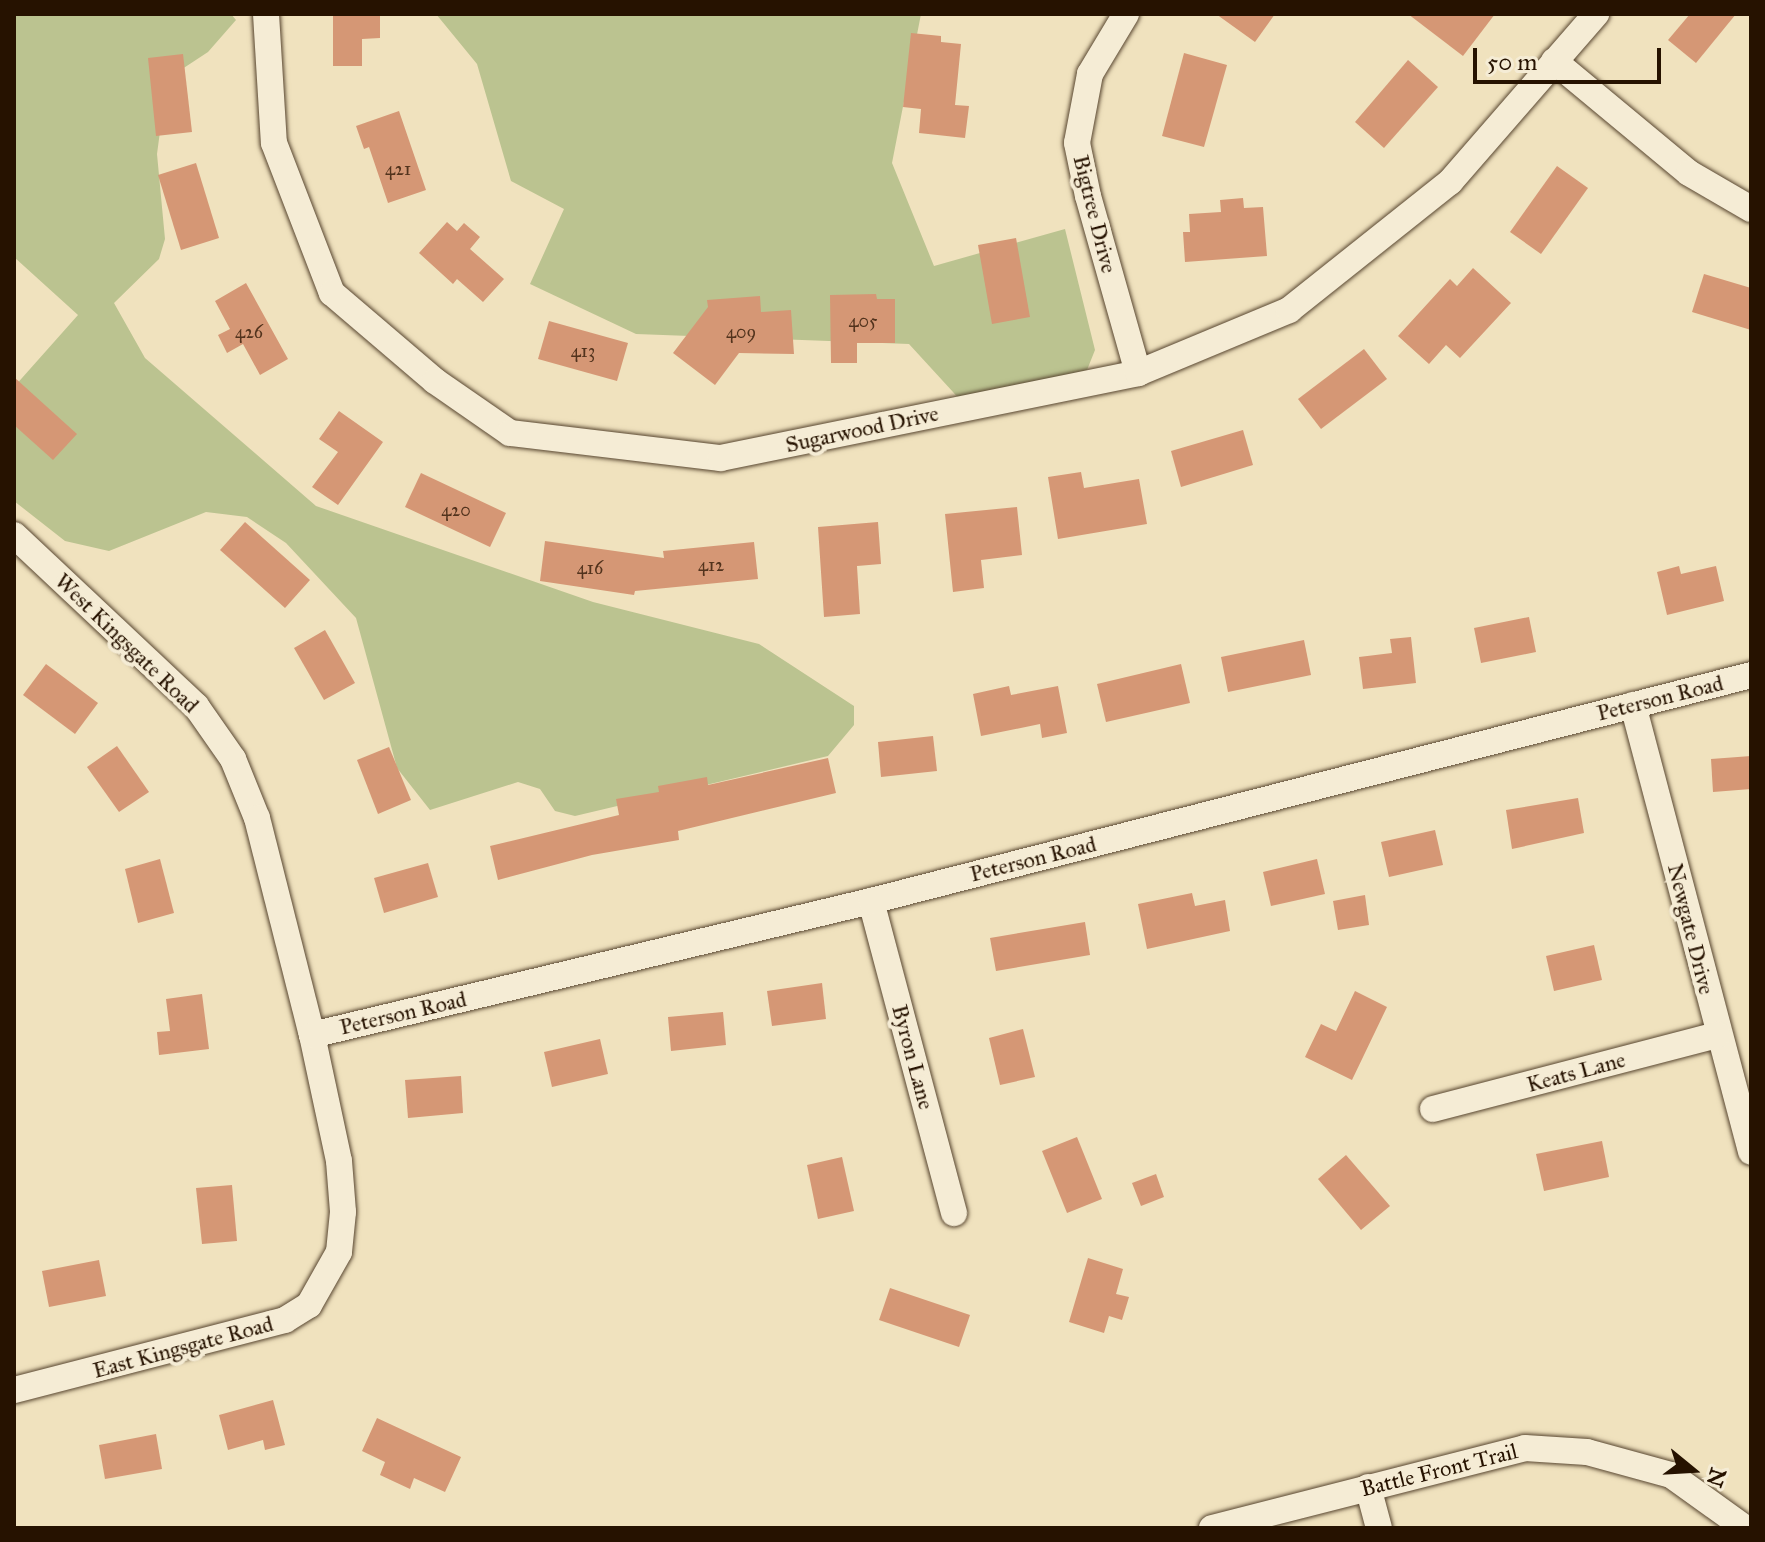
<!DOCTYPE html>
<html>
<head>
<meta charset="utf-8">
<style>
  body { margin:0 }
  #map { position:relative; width:1765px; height:1542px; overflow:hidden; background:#f0e2be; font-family:"IM FELL Great Primer",serif }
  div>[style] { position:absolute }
  .green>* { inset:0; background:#bbc390 }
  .building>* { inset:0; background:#d59775 }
  .roads { filter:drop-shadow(0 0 2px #584630) drop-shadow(0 0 2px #584630) }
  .street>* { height:26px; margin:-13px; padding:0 13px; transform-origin:13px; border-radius:13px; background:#f5ecd5 }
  span { translate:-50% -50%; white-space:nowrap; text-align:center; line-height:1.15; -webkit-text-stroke:8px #f5ecd5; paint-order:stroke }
  .number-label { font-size:18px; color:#52331d }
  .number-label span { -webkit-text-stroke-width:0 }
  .street-label { font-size:22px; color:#261200 }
  .frame { position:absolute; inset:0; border:16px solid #261200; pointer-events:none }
  .north { position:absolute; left:1653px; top:1430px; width:80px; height:80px; -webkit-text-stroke:6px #f5ecd5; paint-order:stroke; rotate:108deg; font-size:22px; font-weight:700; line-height:32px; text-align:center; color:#261200 }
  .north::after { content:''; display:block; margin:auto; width:28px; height:36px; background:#261200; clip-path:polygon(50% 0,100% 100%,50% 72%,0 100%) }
  .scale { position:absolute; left:1473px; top:48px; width:188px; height:36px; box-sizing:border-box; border:4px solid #261200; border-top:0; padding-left:10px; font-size:24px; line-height:28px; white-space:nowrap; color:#261200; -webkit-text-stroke:6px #f5ecd5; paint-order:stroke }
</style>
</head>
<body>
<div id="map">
  <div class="green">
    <div style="clip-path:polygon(14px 14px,231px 14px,236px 20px,208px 52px,167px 79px,157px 154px,165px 239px,159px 259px,114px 303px,145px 358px,316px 506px,593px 602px,759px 644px,854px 706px,854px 725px,828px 756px,575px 816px,555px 811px,540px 789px,518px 782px,430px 810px,397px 768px,356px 618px,286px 543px,247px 517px,206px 512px,109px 551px,65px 541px,14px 501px,14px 387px,78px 315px,14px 257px)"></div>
    <div style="clip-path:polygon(436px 14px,921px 14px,892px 163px,934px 266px,1065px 229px,1095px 350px,1087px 370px,964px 404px,909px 344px,636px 334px,530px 284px,564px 209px,511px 181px,477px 64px)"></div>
  </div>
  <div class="building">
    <div style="clip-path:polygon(333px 14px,380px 14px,380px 38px,362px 39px,362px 66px,333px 66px)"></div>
    <div style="clip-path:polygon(1216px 14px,1275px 14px,1255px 42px)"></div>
    <div style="clip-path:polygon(1408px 14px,1495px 14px,1463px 56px)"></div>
    <div style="clip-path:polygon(1690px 14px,1736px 14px,1696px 63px,1668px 40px)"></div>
    <div style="clip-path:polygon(911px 33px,941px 36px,941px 42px,961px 44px,955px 105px,969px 106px,965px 138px,919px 133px,921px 109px,903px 107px)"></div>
    <div style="clip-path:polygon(1184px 53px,1227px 65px,1204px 147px,1162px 136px)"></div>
    <div style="clip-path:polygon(183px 54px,192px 132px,156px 136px,148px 58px)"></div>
    <div style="clip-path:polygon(1408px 60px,1438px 87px,1384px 148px,1355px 122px)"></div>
    <div style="clip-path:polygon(399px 111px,426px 190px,388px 203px,369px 147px,364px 149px,356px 126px)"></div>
    <div style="clip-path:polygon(196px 163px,219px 238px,181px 250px,158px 175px)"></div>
    <div style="clip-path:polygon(1557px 166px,1588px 188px,1541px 254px,1510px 232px)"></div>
    <div style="clip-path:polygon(1243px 198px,1244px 208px,1263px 207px,1267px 256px,1185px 262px,1183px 232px,1190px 232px,1189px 214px,1221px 212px,1220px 200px)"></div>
    <div style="clip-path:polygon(447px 222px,457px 231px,464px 223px,480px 237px,470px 249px,504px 279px,483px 302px,457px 279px,453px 284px,419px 253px)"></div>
    <div style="clip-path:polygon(1016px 238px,1030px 317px,992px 324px,978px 245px)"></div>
    <div style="clip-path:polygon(1473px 268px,1511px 303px,1460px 358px,1446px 345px,1429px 364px,1398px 336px,1450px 279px,1457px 286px)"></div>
    <div style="clip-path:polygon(1704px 274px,1751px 288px,1751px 330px,1692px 312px)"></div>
    <div style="clip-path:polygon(246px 283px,288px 359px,260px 375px,243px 344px,227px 353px,218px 335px,230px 329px,215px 301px)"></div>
    <div style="clip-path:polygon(876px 294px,877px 299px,895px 299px,895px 343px,857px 343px,857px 363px,831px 363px,830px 295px)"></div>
    <div style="clip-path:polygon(760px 296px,761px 312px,791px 310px,794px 354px,739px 353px,715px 385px,673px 353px,708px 307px,707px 300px)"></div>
    <div style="clip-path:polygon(549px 321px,628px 343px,617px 381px,538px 359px)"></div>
    <div style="clip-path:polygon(1364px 349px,1387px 379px,1321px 429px,1298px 399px)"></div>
    <div style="clip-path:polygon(14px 377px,77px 434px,53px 460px,14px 425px)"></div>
    <div style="clip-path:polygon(339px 411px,383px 442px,338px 505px,312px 487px,338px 452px,319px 439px)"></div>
    <div style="clip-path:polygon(1243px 430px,1253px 465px,1181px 487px,1171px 451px)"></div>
    <div style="clip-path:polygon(1081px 472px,1084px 488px,1139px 479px,1147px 524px,1058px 539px,1048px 477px)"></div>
    <div style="clip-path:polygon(421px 473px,506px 513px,490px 547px,405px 507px)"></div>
    <div style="clip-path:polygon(1017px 507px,1022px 555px,981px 560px,984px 588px,953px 592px,945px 514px)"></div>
    <div style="clip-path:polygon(245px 522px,310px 580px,285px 608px,220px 550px)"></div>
    <div style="clip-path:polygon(878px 522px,881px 564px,857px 566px,860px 614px,824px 617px,818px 527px)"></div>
    <div style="clip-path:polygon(545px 541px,664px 558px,663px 551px,754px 542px,758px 579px,635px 591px,634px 595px,540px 581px)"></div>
    <div style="clip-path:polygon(1679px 566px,1681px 574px,1716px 566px,1724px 601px,1667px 615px,1657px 572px)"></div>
    <div style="clip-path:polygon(1529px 617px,1536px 652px,1481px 663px,1474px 628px)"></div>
    <div style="clip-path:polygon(325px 630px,355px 683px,324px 700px,294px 648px)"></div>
    <div style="clip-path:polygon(1411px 637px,1416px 683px,1363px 689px,1359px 657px,1392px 653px,1390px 639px)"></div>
    <div style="clip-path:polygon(1304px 640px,1311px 675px,1228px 692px,1221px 657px)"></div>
    <div style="clip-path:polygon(46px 664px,98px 703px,75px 734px,23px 695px)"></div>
    <div style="clip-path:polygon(1181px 664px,1190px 703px,1106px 722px,1097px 684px)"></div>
    <div style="clip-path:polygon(1009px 686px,1011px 695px,1058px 686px,1067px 733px,1042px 738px,1040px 724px,981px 736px,973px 694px)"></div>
    <div style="clip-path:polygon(933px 736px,937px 771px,881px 777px,878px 742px)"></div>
    <div style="clip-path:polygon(117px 746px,149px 792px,119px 812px,87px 767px)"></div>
    <div style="clip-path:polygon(389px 747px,411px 800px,378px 814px,357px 760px)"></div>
    <div style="clip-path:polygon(1751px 756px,1751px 789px,1713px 792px,1711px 759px)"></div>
    <div style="clip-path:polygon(828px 758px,836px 793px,678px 831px,679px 840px,592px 855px,498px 880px,490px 846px,619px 815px,616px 799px,659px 792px,658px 786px,707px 777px,708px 785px)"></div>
    <div style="clip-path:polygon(1578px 798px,1584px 833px,1512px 849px,1506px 810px)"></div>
    <div style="clip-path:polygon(1435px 830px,1443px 865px,1389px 877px,1381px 842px)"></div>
    <div style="clip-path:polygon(160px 859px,174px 913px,138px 923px,125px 869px)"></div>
    <div style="clip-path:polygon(1317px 859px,1325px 894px,1271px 906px,1263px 872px)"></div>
    <div style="clip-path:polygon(428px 863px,438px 897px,384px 913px,374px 878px)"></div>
    <div style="clip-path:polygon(1192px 893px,1195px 906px,1225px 900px,1230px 931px,1147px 949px,1138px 904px)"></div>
    <div style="clip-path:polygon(1365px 895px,1369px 925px,1338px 930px,1333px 901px)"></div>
    <div style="clip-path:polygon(1085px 922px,1090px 955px,996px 971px,990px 938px)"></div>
    <div style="clip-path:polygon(1594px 945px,1602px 980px,1554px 991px,1546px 956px)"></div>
    <div style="clip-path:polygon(822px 983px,826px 1019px,772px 1026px,767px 991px)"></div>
    <div style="clip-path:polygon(1355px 991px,1387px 1007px,1352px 1080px,1305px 1057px,1321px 1024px,1336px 1031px)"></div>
    <div style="clip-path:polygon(202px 994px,209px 1049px,159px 1055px,157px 1032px,170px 1031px,166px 999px)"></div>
    <div style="clip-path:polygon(723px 1012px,726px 1045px,671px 1051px,668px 1017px)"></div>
    <div style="clip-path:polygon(1023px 1029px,1035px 1077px,1000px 1085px,989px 1038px)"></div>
    <div style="clip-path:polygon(600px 1039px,608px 1074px,552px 1087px,544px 1052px)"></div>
    <div style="clip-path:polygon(461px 1076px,463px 1113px,408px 1118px,405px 1080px)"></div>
    <div style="clip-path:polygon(1077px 1137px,1102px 1199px,1067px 1213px,1042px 1151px)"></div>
    <div style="clip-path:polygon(1602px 1141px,1609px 1177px,1544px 1191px,1536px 1154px)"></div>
    <div style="clip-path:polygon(1346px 1155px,1390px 1206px,1361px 1230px,1318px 1179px)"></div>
    <div style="clip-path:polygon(842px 1157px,854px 1211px,818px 1219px,807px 1165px)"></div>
    <div style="clip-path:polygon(1156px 1174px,1164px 1197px,1141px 1206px,1132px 1183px)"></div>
    <div style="clip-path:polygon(232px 1185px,237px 1241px,202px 1244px,196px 1188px)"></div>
    <div style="clip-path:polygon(1088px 1258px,1123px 1269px,1116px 1294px,1129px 1297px,1122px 1320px,1109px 1316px,1104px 1333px,1069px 1322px)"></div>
    <div style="clip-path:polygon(99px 1260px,106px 1296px,49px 1307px,42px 1271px)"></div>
    <div style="clip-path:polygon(890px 1288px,970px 1315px,959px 1347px,879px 1320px)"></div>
    <div style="clip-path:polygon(273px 1400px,285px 1445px,265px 1450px,263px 1440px,228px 1450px,219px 1415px)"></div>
    <div style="clip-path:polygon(377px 1418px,461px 1457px,445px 1492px,414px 1478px,410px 1489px,380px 1475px,385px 1462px,362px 1451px)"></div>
    <div style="clip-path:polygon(156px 1434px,162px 1469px,105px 1479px,99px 1445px)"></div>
  </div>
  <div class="roads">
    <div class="street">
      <div style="left:266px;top:14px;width:129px;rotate:86.5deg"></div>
      <div style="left:274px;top:143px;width:161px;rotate:68.9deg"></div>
      <div style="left:332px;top:293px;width:135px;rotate:40.5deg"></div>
      <div style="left:435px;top:381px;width:91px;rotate:34.7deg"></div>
      <div style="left:510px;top:433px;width:212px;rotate:6.8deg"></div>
      <div style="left:721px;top:458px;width:426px;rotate:-11.5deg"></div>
      <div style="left:1138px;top:373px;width:164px;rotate:-22.6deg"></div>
      <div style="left:1289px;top:310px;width:206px;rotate:-38.5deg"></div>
      <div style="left:1450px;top:182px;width:223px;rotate:-49deg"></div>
      <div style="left:1126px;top:14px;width:70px;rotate:121deg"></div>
      <div style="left:1090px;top:74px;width:70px;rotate:100.7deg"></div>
      <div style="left:1077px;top:143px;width:54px;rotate:78.3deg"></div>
      <div style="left:1088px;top:196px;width:184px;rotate:74.2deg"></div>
      <div style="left:1554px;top:61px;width:175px;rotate:39.7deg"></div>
      <div style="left:1689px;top:173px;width:72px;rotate:30.1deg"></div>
      <div style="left:14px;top:535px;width:250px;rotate:43.2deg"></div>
      <div style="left:196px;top:706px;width:65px;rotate:55.1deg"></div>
      <div style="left:233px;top:759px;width:64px;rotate:67.9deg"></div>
      <div style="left:257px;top:818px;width:224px;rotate:75.8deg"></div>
      <div style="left:312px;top:1035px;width:129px;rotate:77.9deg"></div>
      <div style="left:339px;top:1161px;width:51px;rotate:85.5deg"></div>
      <div style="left:343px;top:1212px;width:40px;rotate:95.7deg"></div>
      <div style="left:339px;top:1252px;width:61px;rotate:119.5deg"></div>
      <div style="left:309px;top:1305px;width:28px;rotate:148deg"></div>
      <div style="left:285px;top:1320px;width:280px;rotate:165.5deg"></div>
      <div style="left:1633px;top:705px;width:462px;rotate:75.2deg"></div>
      <div style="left:871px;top:901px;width:323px;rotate:75.1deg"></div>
      <div style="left:312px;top:1035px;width:575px;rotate:-13.48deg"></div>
      <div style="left:871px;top:901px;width:909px;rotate:-14.4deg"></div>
      <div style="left:1433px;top:1109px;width:294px;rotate:-14.6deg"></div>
      <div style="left:1368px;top:1487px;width:42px;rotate:75deg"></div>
      <div style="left:1212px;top:1528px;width:323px;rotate:-14.3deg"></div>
      <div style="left:1525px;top:1448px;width:62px;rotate:3.7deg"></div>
      <div style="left:1587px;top:1452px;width:87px;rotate:15.3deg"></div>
      <div style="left:1671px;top:1475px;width:91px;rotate:35.6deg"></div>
    </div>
  </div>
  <div class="number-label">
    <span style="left:398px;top:169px">421</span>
    <span style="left:863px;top:321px">405</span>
    <span style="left:249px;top:332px">426</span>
    <span style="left:741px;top:332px">409</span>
    <span style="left:583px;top:351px">413</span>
    <span style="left:456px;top:510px">420</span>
    <span style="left:711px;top:565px">412</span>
    <span style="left:590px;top:568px">416</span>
  </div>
  <div class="street-label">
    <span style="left:1095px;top:214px;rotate:76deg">Bigtree Drive</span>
    <span style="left:862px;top:429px;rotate:-12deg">Sugarwood Drive</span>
    <span style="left:127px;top:643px;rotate:44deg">West Kingsgate Road</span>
    <span style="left:1660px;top:698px;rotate:-14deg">Peterson Road</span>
    <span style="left:1033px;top:859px;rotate:-14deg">Peterson Road</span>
    <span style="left:1691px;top:929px;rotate:76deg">Newgate Drive</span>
    <span style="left:403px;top:1013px;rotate:-13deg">Peterson Road</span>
    <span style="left:913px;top:1057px;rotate:75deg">Byron Lane</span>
    <span style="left:1576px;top:1072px;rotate:-15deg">Keats Lane</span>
    <span style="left:183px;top:1347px;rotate:-15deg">East Kingsgate Road</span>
    <span style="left:1439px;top:1470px;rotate:-14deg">Battle Front Trail</span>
  </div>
  <div class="frame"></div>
  <div class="north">N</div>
  <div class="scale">50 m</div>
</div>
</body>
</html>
